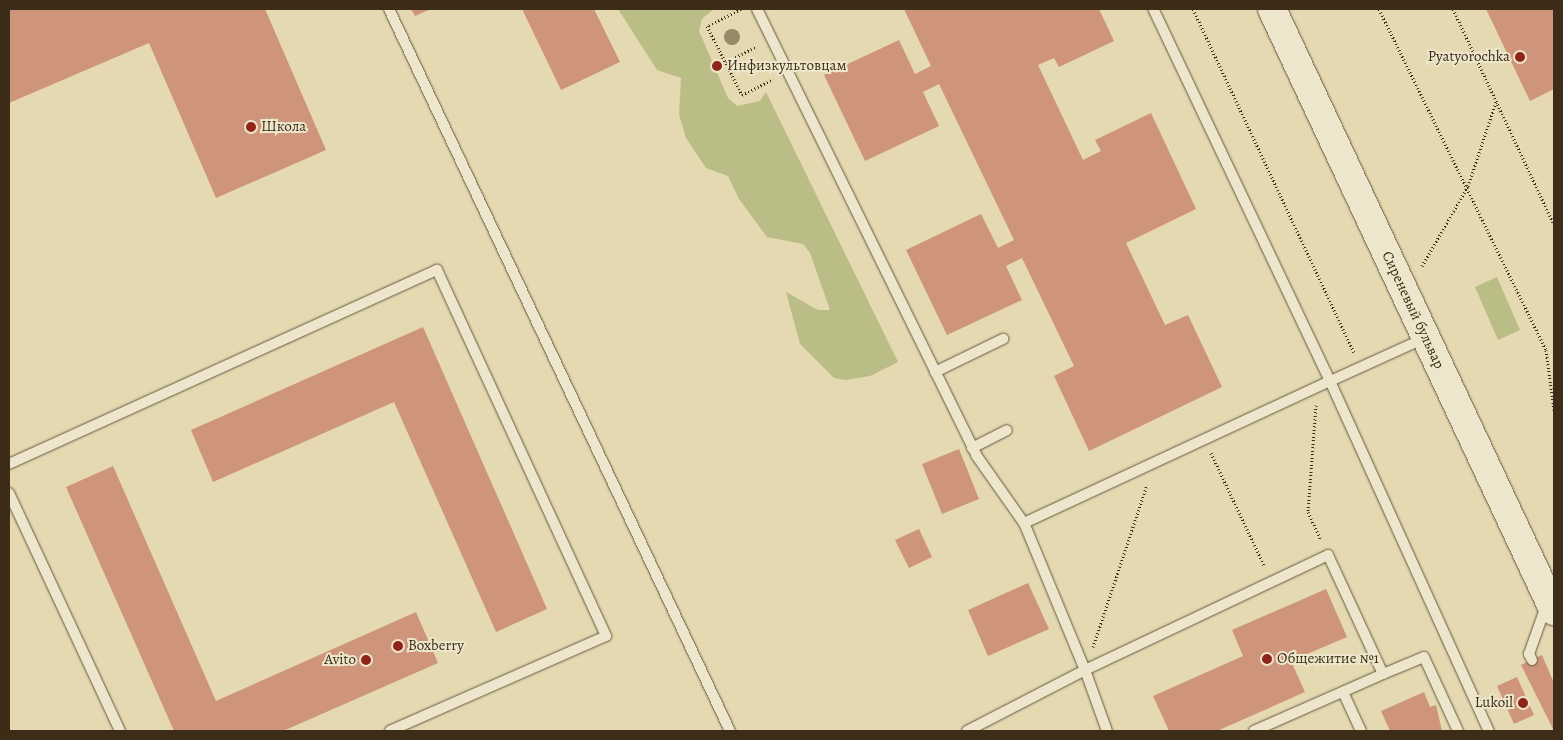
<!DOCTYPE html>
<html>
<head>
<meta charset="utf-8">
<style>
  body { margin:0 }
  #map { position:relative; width:1563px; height:740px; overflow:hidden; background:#e4d9b1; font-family:Alegreya,serif }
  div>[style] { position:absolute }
  .green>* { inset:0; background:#bbbd87 }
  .building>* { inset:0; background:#cf957a }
  .path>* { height:3px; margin-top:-1.5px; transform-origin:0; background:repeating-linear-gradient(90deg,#3d2c17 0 1px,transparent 0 3.5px) }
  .roads { filter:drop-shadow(0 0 1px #67573e) drop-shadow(0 0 1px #67573e) }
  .service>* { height:10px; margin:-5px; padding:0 5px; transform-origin:5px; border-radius:5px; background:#ede6cc }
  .secondary>* { height:28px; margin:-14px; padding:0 14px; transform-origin:14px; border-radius:14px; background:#ede6cc }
  .trees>* { width:16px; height:16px; margin:-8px; border-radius:50%; background:#968a68 }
  .dots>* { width:14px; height:14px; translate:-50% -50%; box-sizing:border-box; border:2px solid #ede6cc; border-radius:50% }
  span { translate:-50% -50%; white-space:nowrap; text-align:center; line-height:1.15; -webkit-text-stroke:4px #ede6cc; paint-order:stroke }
  .poi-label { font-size:15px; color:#3d2c17 }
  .right { translate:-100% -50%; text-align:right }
  .left { translate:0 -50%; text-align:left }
  .street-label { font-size:15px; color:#3d2c17 }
  .frame { position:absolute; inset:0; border:10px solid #3d2c17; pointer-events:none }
</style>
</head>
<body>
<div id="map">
  <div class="green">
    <div style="clip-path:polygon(618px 9px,714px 9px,702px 19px,699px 31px,728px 98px,737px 106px,760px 101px,766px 92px,898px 362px,870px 376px,846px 380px,834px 378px,800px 344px,786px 292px,818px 310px,830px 310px,810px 253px,803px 244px,767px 237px,739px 199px,728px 176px,706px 168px,686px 138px,679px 115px,681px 78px,657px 70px)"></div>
    <div style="clip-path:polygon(1497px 277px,1520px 330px,1498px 340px,1475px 287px)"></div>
  </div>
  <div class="building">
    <div style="clip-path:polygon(9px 9px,265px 9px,326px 150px,216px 198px,149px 43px,9px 103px)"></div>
    <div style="clip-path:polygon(411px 9px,431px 9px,415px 16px)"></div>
    <div style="clip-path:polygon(522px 9px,594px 9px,620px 62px,561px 90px)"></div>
    <div style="clip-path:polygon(904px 9px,1099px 9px,1114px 41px,1059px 67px,1054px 58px,1038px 65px,1083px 160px,1101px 151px,1095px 140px,1151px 113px,1196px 209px,1126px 243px,1165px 325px,1188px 315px,1222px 387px,1089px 451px,1054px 376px,1074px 366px,1022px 258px,1006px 266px,1022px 300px,947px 335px,906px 250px,981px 214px,998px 248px,1014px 240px,939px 84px,923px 92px,939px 126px,865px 161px,824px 75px,899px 40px,915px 74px,931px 66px)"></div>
    <div style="clip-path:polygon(1486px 9px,1554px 9px,1554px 89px,1530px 101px)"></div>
    <div style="clip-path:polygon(423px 327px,547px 609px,496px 632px,394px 402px,213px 482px,191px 430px)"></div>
    <div style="clip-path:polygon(959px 449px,979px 499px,942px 514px,922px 464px)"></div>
    <div style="clip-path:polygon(113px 466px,216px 701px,416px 612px,438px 663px,283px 731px,174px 731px,66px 487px)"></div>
    <div style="clip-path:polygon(919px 529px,932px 557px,909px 568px,895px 540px)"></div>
    <div style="clip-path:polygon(1028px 583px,1049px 629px,988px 656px,968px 610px)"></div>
    <div style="clip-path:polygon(1326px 589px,1347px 637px,1291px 661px,1305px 692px,1217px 731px,1169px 731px,1153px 696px,1243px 656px,1232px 630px)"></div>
    <div style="clip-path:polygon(1542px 655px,1554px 683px,1554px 731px,1521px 665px)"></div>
    <div style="clip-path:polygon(1517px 677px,1534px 715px,1514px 724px,1497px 686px)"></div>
    <div style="clip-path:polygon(1424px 692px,1430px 707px,1436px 705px,1442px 731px,1390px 731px,1381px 711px)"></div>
  </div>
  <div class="path">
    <div style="left:741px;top:9px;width:38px;rotate:153deg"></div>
    <div style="left:707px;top:26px;width:77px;rotate:63.1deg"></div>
    <div style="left:742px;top:95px;width:35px;rotate:-27deg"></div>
    <div style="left:1193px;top:9px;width:379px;rotate:64.9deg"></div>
    <div style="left:1379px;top:9px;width:380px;rotate:63.9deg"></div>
    <div style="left:1546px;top:350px;width:61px;rotate:82.4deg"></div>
    <div style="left:1453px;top:9px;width:238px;rotate:64.9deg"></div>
    <div style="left:726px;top:62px;width:35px;rotate:-27deg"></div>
    <div style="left:1422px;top:266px;width:92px;rotate:-60.1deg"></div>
    <div style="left:1468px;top:186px;width:89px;rotate:-71.6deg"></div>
    <div style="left:1316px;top:405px;width:107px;rotate:94.3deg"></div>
    <div style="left:1308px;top:512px;width:31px;rotate:65deg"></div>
    <div style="left:1211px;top:453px;width:126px;rotate:64.7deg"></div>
    <div style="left:1093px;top:647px;width:171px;rotate:-71.6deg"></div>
  </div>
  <div class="roads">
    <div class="service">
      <div style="left:389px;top:9px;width:798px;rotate:64.72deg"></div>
      <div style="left:757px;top:9px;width:497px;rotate:63.8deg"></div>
      <div style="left:976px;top:455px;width:83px;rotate:54.8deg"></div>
      <div style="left:1425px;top:338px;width:104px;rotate:155.6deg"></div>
      <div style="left:1330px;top:381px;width:384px;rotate:65.6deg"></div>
      <div style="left:935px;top:372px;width:76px;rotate:-25.9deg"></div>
      <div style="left:972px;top:448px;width:39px;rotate:-27deg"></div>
      <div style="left:9px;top:464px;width:470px;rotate:-24.4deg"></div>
      <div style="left:437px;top:270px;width:403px;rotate:65.2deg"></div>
      <div style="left:606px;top:636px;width:236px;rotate:156.3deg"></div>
      <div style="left:9px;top:493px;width:263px;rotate:65deg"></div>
      <div style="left:1532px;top:660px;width:7px;rotate:-117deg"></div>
      <div style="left:1529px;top:654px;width:51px;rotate:-70.5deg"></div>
      <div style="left:1383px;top:674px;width:44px;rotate:-22.5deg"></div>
      <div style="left:1424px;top:657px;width:81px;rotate:65.3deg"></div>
      <div style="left:1343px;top:692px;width:43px;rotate:65.2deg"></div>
      <div style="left:967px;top:731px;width:133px;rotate:-27.3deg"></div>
      <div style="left:1085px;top:670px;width:159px;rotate:-112.5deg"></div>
      <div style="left:1024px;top:523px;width:337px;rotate:-24.9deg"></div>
      <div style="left:1330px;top:381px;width:412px;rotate:-115.4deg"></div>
      <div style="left:1107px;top:731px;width:65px;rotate:-109.8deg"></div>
      <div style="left:1085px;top:670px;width:269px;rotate:-25.3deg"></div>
      <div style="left:1328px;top:555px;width:131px;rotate:65.2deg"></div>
      <div style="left:1383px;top:674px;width:141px;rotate:156.2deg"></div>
    </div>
    <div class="secondary">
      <div style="left:1272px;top:9px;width:665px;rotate:64.9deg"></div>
    </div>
  </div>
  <div class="trees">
    <div style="left:732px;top:37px"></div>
  </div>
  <div class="dots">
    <div style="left:1520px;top:57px;background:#8f2418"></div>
    <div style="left:717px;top:66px;background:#8f2418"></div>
    <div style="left:251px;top:127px;background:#8f2418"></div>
    <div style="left:398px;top:646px;background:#8f2418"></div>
    <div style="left:1267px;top:659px;background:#8f2418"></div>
    <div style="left:366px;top:660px;background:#8f2418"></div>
    <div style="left:1523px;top:703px;background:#8f2418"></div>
  </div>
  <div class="poi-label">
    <span class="right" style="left:1510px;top:57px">Pyatyorochka</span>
    <span class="left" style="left:727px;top:66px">Инфизкультовцам</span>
    <span class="left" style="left:261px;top:127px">Школа</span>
    <span class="left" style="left:408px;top:646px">Boxberry</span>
    <span class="left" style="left:1277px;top:659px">Общежитие №1</span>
    <span class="right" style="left:356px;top:660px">Avito</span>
    <span class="right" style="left:1513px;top:703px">Lukoil</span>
  </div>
  <div class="street-label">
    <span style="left:1413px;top:310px;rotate:65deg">Сиреневый бульвар</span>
  </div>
  <div class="frame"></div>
</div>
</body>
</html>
